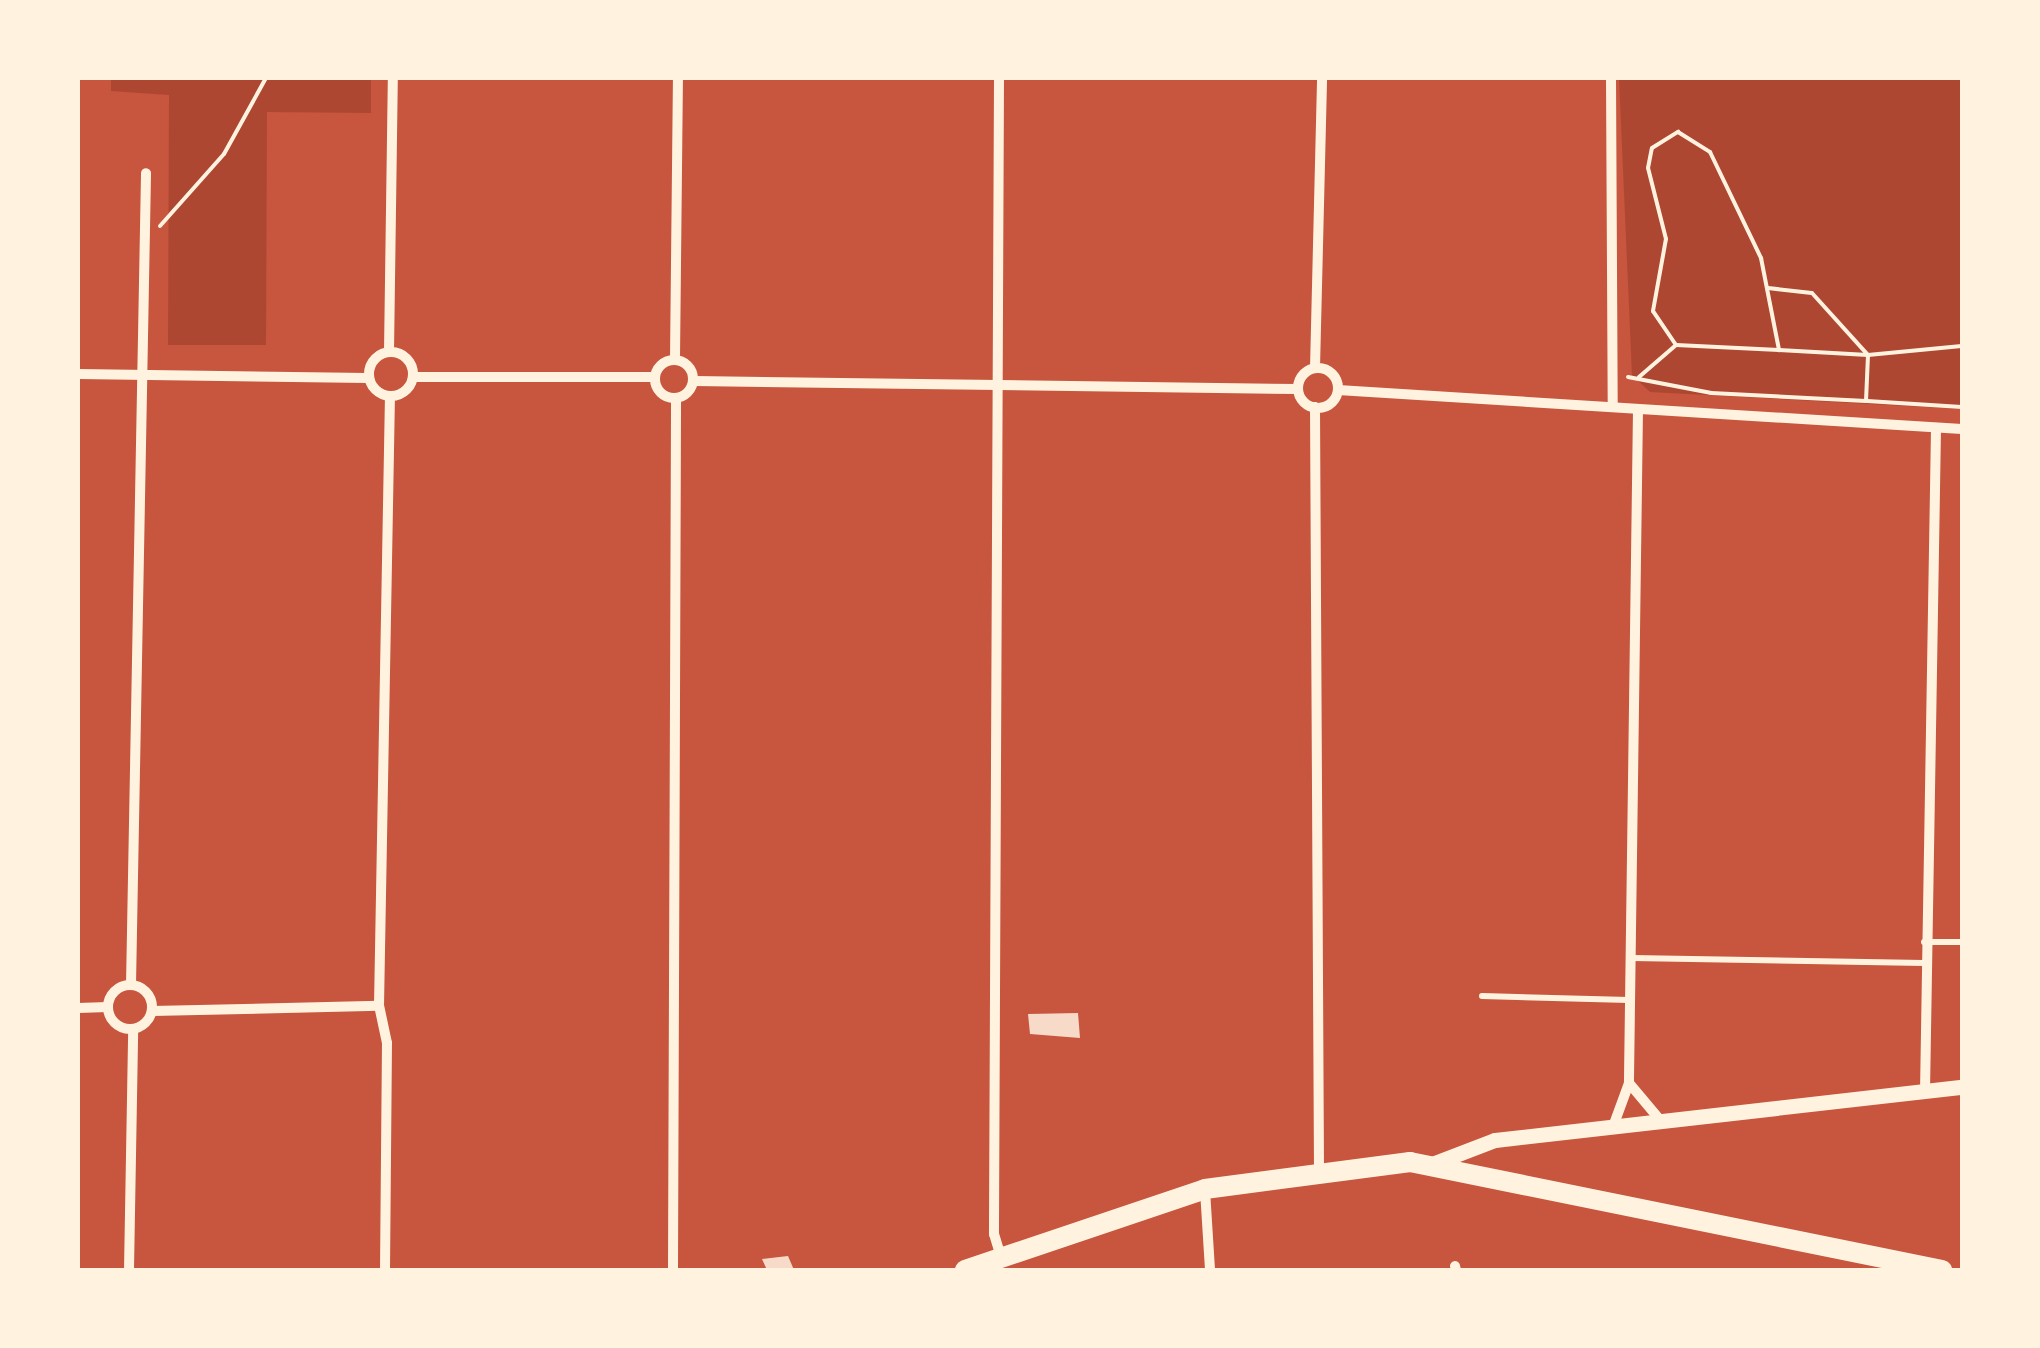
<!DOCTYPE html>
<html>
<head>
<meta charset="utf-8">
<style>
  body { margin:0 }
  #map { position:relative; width:2040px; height:1348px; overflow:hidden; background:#c8553d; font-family:Roboto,sans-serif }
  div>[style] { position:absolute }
  .green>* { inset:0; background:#ae4732 }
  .building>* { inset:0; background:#f7dbc8 }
  .path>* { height:4px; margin:-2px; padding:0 2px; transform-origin:2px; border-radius:2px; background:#fff3e0 }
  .service>* { height:6px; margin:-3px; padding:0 3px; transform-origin:3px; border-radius:3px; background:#fff3e0 }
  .minor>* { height:10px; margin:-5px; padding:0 5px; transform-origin:5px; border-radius:5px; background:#fff3e0 }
  .minor>.ring { margin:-5px; padding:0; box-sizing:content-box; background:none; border:10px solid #fff3e0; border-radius:50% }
  .tertiary>* { height:15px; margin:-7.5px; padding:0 7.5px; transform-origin:7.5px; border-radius:7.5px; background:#fff3e0 }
  .primary>* { height:20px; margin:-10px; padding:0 10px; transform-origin:10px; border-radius:10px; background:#fff3e0 }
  span { translate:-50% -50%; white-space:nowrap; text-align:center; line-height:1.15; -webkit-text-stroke:8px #fff3e0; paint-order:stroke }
  .frame { position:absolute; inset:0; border:80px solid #fff3e0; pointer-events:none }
</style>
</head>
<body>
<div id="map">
  <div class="green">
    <div style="clip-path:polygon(111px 78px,371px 78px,371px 113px,267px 112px,266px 345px,168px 345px,169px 95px,111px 91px)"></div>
    <div style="clip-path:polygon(1619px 78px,1962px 78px,1962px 409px,1650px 392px,1632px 375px)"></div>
  </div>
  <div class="building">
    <div style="clip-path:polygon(1078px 1013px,1080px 1038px,1030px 1034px,1028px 1014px)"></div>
    <div style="clip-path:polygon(788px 1256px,794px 1270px,767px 1270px,762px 1259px)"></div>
  </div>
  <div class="path">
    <div style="left:160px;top:226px;width:96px;rotate:-48.4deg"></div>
    <div style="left:224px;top:154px;width:87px;rotate:-61.1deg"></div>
    <div style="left:1768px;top:288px;width:44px;rotate:6.5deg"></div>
    <div style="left:1812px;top:293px;width:84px;rotate:47.9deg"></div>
    <div style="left:1868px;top:355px;width:94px;rotate:-5.5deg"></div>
    <div style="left:1628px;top:377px;width:85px;rotate:10.9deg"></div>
    <div style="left:1711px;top:393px;width:155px;rotate:3deg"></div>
    <div style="left:1866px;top:401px;width:46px;rotate:-87.5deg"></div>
    <div style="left:1868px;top:355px;width:89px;rotate:-176.8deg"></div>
    <div style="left:1639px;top:377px;width:49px;rotate:-40.9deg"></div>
    <div style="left:1676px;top:345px;width:41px;rotate:-124.1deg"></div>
    <div style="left:1653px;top:311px;width:73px;rotate:-79.8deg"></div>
    <div style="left:1666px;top:239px;width:73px;rotate:-104.2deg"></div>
    <div style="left:1648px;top:168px;width:20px;rotate:-79deg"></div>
    <div style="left:1652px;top:148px;width:31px;rotate:-32deg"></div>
    <div style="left:1678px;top:132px;width:38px;rotate:32deg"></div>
    <div style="left:1710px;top:152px;width:118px;rotate:64.3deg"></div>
    <div style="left:1761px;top:258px;width:94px;rotate:78.9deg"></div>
    <div style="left:1779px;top:350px;width:103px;rotate:-177.2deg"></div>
    <div style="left:1867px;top:401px;width:95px;rotate:3.6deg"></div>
  </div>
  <div class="service">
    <div style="left:1924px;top:942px;width:38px"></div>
    <div style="left:1632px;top:958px;width:292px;rotate:1deg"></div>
    <div style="left:1482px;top:996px;width:147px;rotate:1.6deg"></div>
  </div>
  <div class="minor">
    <div style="left:999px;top:78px;width:1156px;rotate:90.25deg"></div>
    <div style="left:994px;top:1234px;width:24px;rotate:73deg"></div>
    <div style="left:1611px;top:78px;width:329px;rotate:89.7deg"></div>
    <div class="ring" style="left:369px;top:352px;width:34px;height:34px"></div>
    <div style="left:389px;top:352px;width:274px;rotate:-89.2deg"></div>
    <div style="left:675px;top:359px;width:281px;rotate:-89.4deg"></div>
    <div class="ring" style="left:655px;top:360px;width:28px;height:28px"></div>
    <div style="left:1315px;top:368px;width:290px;rotate:-88.6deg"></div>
    <div class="ring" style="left:1298px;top:368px;width:30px;height:30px"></div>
    <div style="left:78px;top:374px;width:290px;rotate:0.8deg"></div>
    <div style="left:413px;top:377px;width:241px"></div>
    <div style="left:694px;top:381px;width:604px;rotate:0.76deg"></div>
    <div style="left:1338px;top:390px;width:625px;rotate:3.58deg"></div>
    <div style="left:1315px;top:407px;width:762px;rotate:89.7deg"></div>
    <div style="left:1638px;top:409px;width:674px;rotate:90.77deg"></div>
    <div style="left:1629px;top:1083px;width:48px;rotate:50deg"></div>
    <div style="left:131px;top:985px;width:812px;rotate:-88.94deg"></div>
    <div class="ring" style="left:108px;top:985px;width:34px;height:34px"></div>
    <div style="left:78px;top:1008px;width:30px;rotate:-2deg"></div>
    <div style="left:152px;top:1011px;width:227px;rotate:-1.3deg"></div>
    <div style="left:1925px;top:1092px;width:664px;rotate:-89.05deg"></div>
    <div style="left:1614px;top:1124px;width:44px;rotate:-69.9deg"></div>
    <div style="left:1205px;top:1190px;width:80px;rotate:86.4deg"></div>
    <div style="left:1455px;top:1266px;width:4px;rotate:76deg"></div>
    <div style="left:129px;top:1270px;width:241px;rotate:-89deg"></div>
    <div style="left:385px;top:1270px;width:227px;rotate:-89.5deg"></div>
    <div style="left:387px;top:1043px;width:38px;rotate:-102deg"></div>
    <div style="left:379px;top:1006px;width:609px;rotate:-88.97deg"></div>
    <div style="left:673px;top:1270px;width:872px;rotate:-89.8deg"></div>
  </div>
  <div class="tertiary">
    <div style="left:1432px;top:1164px;width:67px;rotate:-20.9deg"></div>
    <div style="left:1495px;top:1140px;width:470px;rotate:-6.5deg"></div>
  </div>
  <div class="primary">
    <div style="left:965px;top:1270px;width:253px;rotate:-18.6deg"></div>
    <div style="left:1205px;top:1189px;width:207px;rotate:-7.5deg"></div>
    <div style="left:1410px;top:1162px;width:543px;rotate:11.48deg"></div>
  </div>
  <div class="frame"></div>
</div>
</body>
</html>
